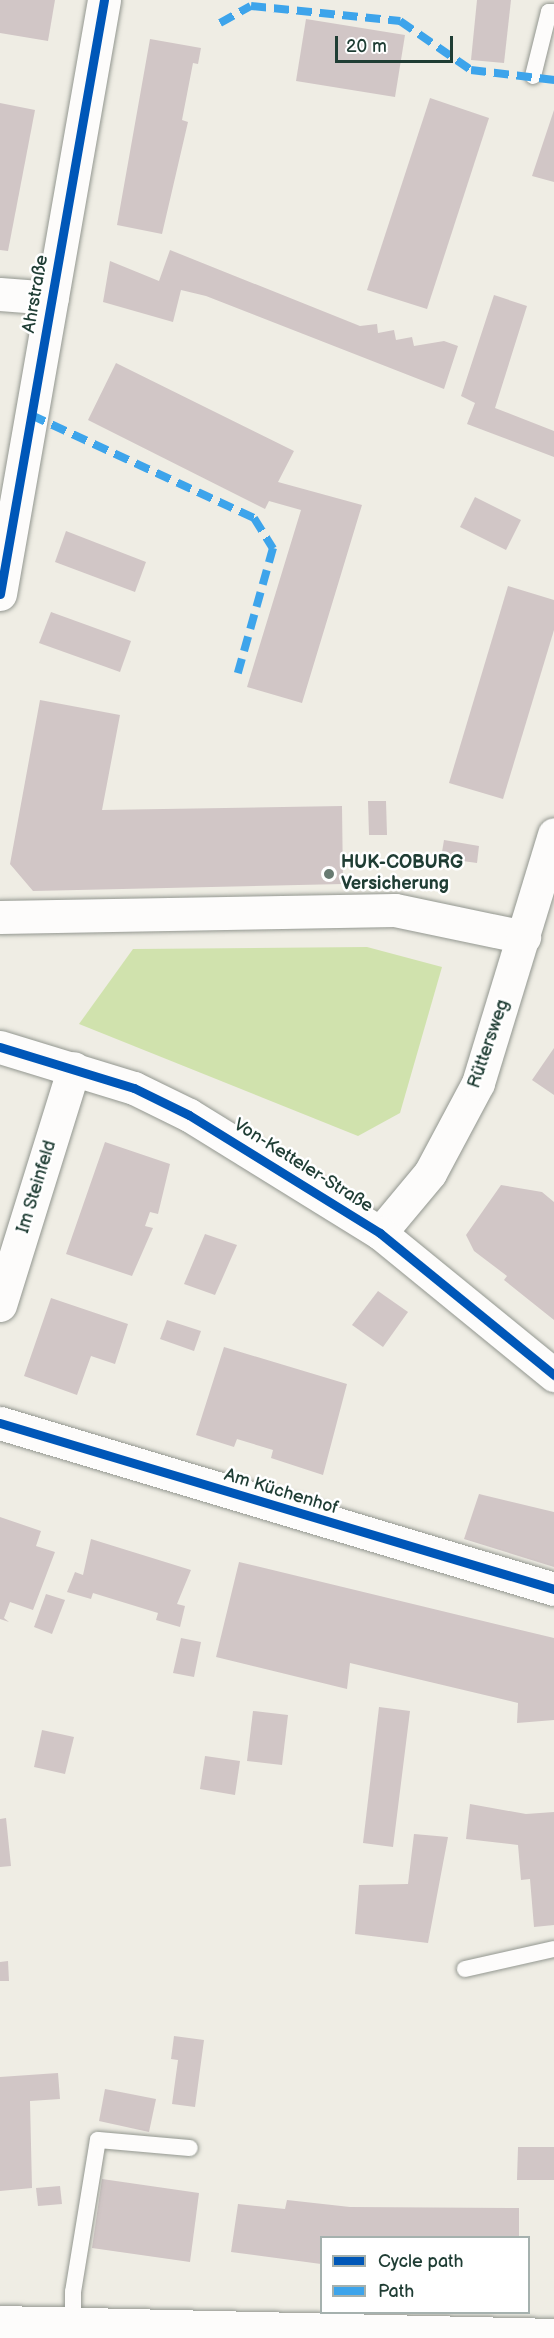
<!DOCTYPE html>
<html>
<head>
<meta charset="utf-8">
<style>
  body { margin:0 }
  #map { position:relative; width:554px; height:2338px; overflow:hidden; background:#efede4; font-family:"Balsamiq Sans",sans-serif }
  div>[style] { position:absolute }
  .green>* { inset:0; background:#d0e2ad }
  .building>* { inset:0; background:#d1c6c6 }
  .roads { filter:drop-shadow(0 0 2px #939790) drop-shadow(0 0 2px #939790) }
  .service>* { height:16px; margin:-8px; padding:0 8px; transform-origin:8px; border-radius:8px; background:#fdfcfb }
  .minor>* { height:33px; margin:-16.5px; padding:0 16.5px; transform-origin:16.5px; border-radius:16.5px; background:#fdfcfb }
  .tertiary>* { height:33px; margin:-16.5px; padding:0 16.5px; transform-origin:16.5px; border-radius:16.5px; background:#fdfcfb }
  .quiet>* { height:8px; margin-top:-4px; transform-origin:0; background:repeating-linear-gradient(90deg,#3da4eb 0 15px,transparent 0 23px) }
  .cycleway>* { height:9px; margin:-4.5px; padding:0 4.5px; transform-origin:4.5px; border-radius:4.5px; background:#0057b8 }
  .dots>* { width:16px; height:16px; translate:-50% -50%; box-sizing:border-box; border:3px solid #fff; border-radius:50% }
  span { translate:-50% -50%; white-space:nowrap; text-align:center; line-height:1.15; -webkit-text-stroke:5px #fff; paint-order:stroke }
  .street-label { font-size:18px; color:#1f3d34 }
  .poi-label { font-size:18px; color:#1f3d34; font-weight:700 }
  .left { translate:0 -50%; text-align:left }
  .legend { position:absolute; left:320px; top:2236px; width:210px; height:78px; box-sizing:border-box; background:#fff; border:2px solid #a5b1ae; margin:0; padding:8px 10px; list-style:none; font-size:18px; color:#1f3d34 }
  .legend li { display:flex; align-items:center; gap:12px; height:30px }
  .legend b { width:30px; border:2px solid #a5b1ae }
  .scale { position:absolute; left:335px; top:36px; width:118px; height:27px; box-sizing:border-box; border:3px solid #1f3d34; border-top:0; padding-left:8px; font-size:18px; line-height:21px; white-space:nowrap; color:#1f3d34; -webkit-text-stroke:4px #fff; paint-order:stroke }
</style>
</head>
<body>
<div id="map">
  <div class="green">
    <div style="clip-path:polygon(367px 947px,442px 967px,400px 1113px,358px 1136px,79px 1024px,133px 949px)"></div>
  </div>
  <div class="building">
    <div style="clip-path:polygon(0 0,55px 0,48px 41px,0 33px)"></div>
    <div style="clip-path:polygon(477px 0,511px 0,504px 63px,471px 60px)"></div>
    <div style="clip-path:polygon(306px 19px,405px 35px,395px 97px,296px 81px)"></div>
    <div style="clip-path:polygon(150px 39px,201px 48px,198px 64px,193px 63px,182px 120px,188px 122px,162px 234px,117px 225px)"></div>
    <div style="clip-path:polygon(430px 98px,489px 118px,427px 309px,367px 290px)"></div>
    <div style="clip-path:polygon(0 103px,35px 110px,8px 251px,0 250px)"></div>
    <div style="clip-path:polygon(554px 110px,554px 182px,532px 176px)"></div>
    <div style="clip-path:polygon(170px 250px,360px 326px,377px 324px,378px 333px,394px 330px,396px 340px,412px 337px,414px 346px,444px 341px,458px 346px,444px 389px,206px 296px,181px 290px,173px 322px,103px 302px,110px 261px,159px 281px)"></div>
    <div style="clip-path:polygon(494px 295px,527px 306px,495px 408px,554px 431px,554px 457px,467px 424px,475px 403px,461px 396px)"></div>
    <div style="clip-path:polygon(116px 363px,294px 451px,278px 482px,362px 505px,302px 703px,247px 687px,301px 510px,269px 501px,265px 509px,88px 420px)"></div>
    <div style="clip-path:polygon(475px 497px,521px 520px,506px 550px,460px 527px)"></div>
    <div style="clip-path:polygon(66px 531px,146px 562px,135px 592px,55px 562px)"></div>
    <div style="clip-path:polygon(508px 586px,554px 600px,554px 630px,503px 799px,449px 783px)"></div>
    <div style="clip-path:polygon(51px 612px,131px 641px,120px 672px,39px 643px)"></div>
    <div style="clip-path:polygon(40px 700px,120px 715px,102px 810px,342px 806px,343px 884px,33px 891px,10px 864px)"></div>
    <div style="clip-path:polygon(368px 801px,386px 801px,387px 835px,369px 835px)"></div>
    <div style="clip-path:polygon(444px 840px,479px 846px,477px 863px,441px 858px)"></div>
    <div style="clip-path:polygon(554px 1048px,554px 1095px,532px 1080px)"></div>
    <div style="clip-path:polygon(105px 1142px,170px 1164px,158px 1214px,150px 1212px,145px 1226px,153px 1228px,132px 1276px,66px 1254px)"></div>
    <div style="clip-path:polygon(501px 1185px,542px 1192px,554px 1202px,554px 1320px,504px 1280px,507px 1276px,474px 1251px,466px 1235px)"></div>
    <div style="clip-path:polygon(205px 1234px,237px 1245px,215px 1295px,184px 1284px)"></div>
    <div style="clip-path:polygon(378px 1291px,408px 1312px,383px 1347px,352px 1325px)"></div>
    <div style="clip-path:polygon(51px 1298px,128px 1324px,115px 1364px,91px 1356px,77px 1395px,24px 1376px)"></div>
    <div style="clip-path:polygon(167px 1320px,201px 1331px,194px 1351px,160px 1339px)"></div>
    <div style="clip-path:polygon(224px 1347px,347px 1384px,323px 1475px,271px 1458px,273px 1450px,237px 1439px,234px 1447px,196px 1435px)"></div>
    <div style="clip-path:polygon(479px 1494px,554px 1512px,554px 1567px,464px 1539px)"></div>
    <div style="clip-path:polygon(0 1517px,41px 1531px,36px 1546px,55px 1552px,33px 1610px,10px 1602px,4px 1618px,9px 1622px,0 1619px)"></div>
    <div style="clip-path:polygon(91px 1539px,191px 1570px,177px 1604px,185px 1606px,180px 1627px,156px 1620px,158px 1613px,93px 1593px,91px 1599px,67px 1592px,75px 1572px,83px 1575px)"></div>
    <div style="clip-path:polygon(239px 1562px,554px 1638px,554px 1720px,517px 1723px,518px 1703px,350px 1663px,347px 1689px,216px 1657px)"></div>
    <div style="clip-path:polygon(46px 1594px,65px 1600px,52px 1634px,34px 1627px)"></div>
    <div style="clip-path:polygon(181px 1638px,201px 1642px,194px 1677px,173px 1673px)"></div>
    <div style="clip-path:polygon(379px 1707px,410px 1711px,393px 1847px,363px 1843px)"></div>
    <div style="clip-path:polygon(253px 1711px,288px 1715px,282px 1765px,247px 1761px)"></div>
    <div style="clip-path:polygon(42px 1730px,74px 1737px,65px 1774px,34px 1767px)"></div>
    <div style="clip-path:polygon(205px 1756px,240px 1761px,235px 1795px,200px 1789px)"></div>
    <div style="clip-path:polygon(470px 1804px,526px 1814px,554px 1812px,554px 1925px,534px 1927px,530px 1879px,521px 1880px,518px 1845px,466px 1839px)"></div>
    <div style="clip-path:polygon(6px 1818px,11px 1866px,0 1867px,0 1819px)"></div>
    <div style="clip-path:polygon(414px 1834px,448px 1837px,428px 1943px,355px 1934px,359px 1885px,408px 1884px)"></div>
    <div style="clip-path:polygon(8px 1961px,9px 1981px,0 1981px,0 1962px)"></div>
    <div style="clip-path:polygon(174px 2036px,204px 2040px,195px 2107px,172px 2104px,178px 2060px,171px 2059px)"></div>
    <div style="clip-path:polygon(58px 2073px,60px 2099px,30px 2101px,32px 2188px,0 2191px,0 2077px)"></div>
    <div style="clip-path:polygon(105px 2089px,156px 2099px,149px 2132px,99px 2121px)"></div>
    <div style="clip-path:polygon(518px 2147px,554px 2147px,554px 2180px,517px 2180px)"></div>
    <div style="clip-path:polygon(102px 2179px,199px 2193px,190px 2262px,92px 2248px)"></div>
    <div style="clip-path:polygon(60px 2186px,62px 2204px,38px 2206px,36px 2188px)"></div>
    <div style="clip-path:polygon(287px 2200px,350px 2207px,519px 2208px,519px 2238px,322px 2238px,321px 2264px,231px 2252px,238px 2204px,285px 2209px)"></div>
  </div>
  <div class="roads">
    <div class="service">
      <div style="left:533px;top:76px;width:66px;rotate:-76deg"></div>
      <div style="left:549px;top:12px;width:5px"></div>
      <div style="left:465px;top:1969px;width:91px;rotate:-12.7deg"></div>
      <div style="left:73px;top:2324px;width:32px;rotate:-90deg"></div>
      <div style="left:73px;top:2292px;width:154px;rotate:-80.7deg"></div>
      <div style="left:98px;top:2140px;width:92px;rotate:5deg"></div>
    </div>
    <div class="minor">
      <div style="left:0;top:294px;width:52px;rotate:4.4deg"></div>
      <div style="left:0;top:594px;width:603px;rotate:-80.07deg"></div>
      <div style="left:0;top:917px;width:395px;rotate:-1deg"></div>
      <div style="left:395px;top:910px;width:132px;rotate:11.8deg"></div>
      <div style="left:380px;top:1233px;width:78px;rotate:-50.2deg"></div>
      <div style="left:430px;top:1173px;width:102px;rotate:-61.9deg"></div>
      <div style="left:478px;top:1083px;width:260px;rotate:-73deg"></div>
      <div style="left:0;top:1305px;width:248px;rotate:-72.7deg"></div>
      <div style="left:0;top:1423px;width:578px;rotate:16.68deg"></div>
      <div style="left:0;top:2322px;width:554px;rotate:1.34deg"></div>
    </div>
    <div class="tertiary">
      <div style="left:0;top:1047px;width:140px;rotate:17deg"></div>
      <div style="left:134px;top:1088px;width:61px;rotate:26.1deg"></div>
      <div style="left:189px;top:1115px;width:225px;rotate:31.7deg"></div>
      <div style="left:380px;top:1233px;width:225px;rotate:39.2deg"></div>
    </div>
  </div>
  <div class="quiet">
    <div style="left:220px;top:23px;width:35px;rotate:-29deg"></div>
    <div style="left:251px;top:6px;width:150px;rotate:5.7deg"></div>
    <div style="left:400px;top:21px;width:86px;rotate:34.6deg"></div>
    <div style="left:471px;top:70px;width:84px;rotate:6.9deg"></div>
    <div style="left:31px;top:415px;width:246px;rotate:24.8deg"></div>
    <div style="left:254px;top:518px;width:36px;rotate:58deg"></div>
    <div style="left:273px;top:548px;width:133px;rotate:105.7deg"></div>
  </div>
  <div class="cycleway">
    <div style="left:0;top:594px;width:603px;rotate:-80.07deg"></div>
    <div style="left:0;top:1047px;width:140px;rotate:17deg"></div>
    <div style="left:134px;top:1088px;width:61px;rotate:26.1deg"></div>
    <div style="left:189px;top:1115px;width:225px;rotate:31.7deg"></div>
    <div style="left:380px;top:1233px;width:225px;rotate:39.2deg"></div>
    <div style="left:0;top:1423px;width:578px;rotate:16.68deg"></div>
  </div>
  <div class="dots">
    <div style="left:329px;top:874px;background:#687b72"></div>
  </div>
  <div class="street-label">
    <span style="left:36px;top:294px;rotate:-80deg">Ahrstraße</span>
    <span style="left:489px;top:1044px;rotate:-71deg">Rüttersweg</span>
    <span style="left:303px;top:1166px;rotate:32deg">Von-Ketteler-Straße</span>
    <span style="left:37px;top:1187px;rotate:-73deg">Im Steinfeld</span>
    <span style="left:281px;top:1492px;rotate:17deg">Am Küchenhof</span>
  </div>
  <div class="poi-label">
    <span class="left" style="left:341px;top:874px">HUK-COBURG<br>Versicherung</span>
  </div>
  <ul class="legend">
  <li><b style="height:8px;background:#0057b8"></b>Cycle path</li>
  <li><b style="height:8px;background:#3da4eb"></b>Path</li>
  </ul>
  <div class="scale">20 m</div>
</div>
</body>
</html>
